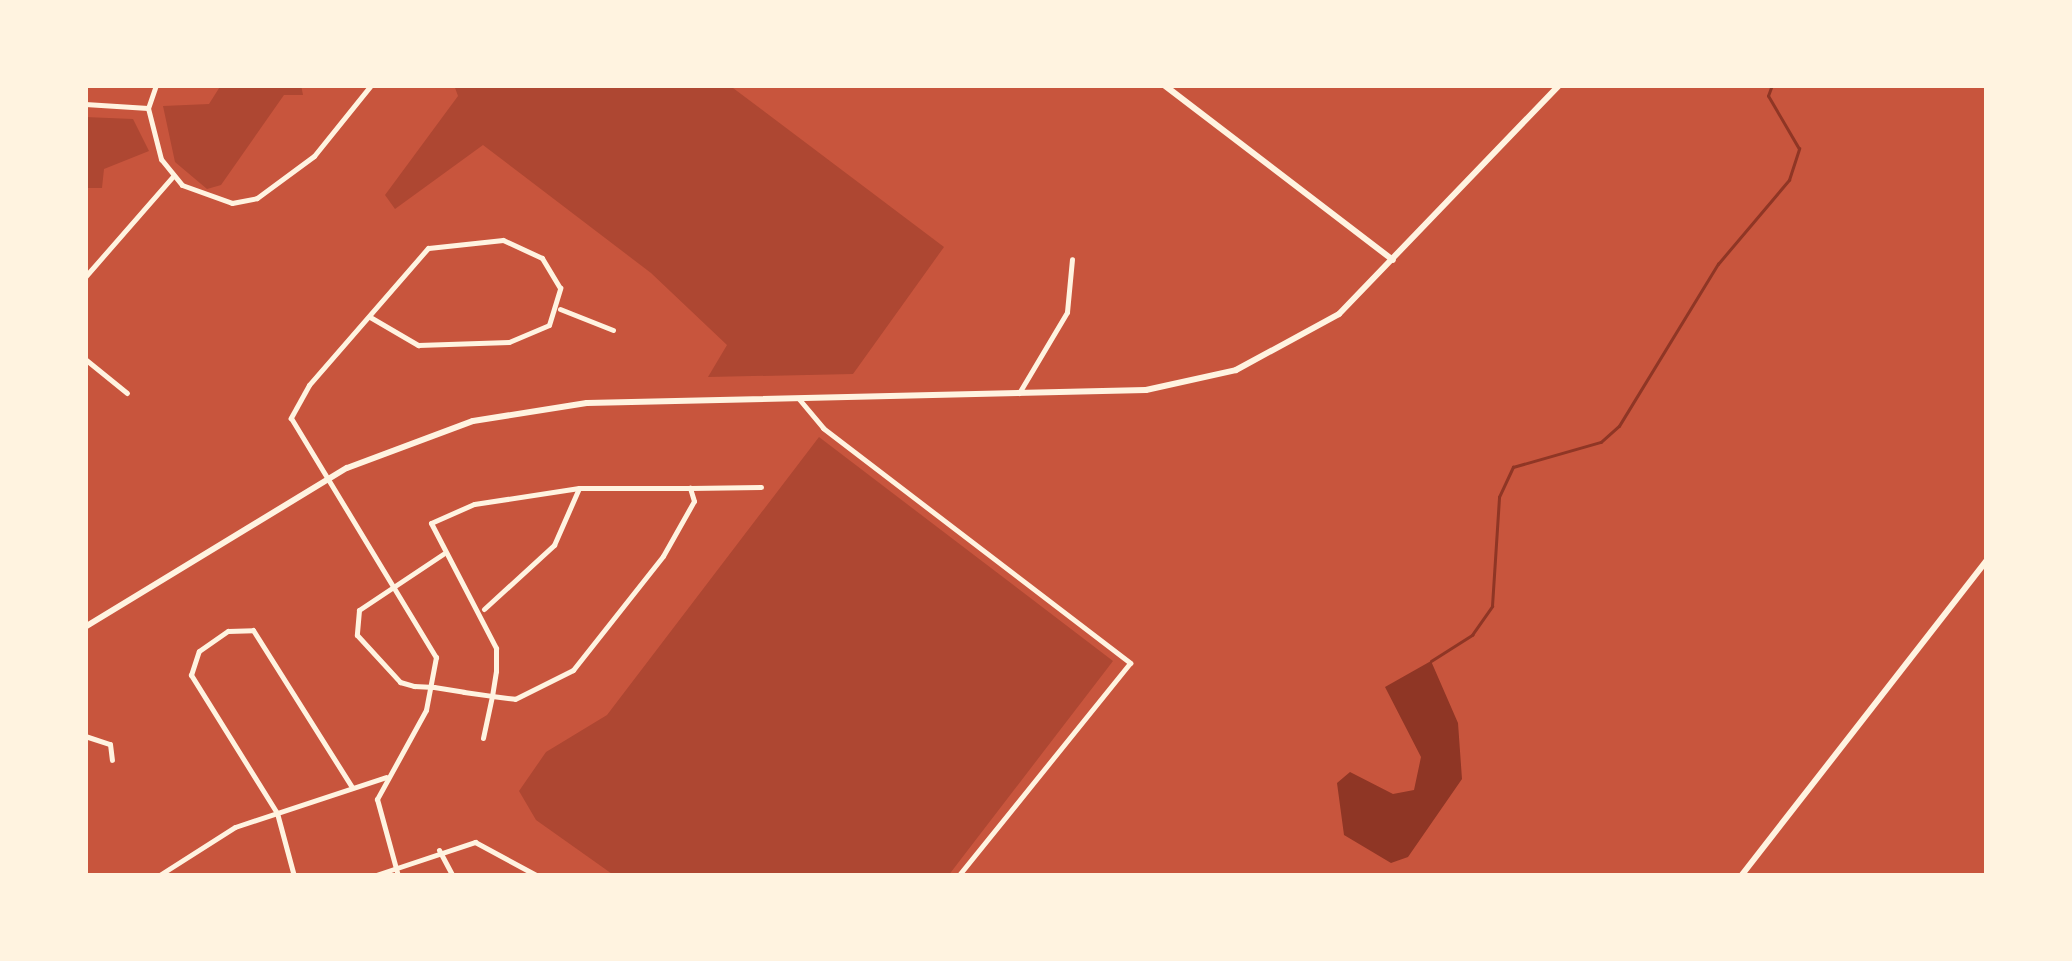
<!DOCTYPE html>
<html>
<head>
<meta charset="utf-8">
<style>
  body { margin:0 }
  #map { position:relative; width:2072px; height:961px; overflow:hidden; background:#c8553d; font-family:"Alegreya Sans",sans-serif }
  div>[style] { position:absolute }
  .green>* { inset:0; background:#ae4732 }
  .water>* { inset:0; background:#8f3625 }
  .stream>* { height:2.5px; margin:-1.25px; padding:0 1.25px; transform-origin:1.25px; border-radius:1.25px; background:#8f3625 }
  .minor>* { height:5px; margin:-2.5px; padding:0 2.5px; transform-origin:2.5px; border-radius:2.5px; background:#fff3e0 }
  .tertiary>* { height:6px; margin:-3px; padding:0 3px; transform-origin:3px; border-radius:3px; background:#fff3e0 }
  .secondary>* { height:6px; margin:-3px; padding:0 3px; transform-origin:3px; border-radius:3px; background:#fff3e0 }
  span { translate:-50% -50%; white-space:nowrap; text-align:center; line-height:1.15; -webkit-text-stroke:9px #fff3e0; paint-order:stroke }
  .frame { position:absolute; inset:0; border:88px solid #fff3e0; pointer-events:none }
</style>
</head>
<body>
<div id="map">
  <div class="green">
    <div style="clip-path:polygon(221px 85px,301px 85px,303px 95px,284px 95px,221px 185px,207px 189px,175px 162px,163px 106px,209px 104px)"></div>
    <div style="clip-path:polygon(454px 85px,729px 85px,944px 247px,853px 374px,708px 377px,727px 345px,651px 273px,483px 145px,395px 209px,385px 195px,458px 96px)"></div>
    <div style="clip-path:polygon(85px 117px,133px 119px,149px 151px,104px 169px,102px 188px,85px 188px)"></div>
    <div style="clip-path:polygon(819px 437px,1113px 661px,948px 876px,615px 876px,536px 820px,519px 791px,546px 752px,607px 715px)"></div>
  </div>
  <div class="water">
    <div style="clip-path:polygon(1431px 661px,1458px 723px,1462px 779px,1408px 857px,1391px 863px,1344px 835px,1337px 783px,1350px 772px,1393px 794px,1414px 790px,1421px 757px,1385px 687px)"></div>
  </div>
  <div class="stream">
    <div style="left:1431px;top:661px;width:49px;rotate:-32.4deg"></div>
    <div style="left:1472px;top:635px;width:35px;rotate:-55deg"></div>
    <div style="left:1492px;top:606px;width:109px;rotate:-86.3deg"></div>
    <div style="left:1499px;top:497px;width:33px;rotate:-65deg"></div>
    <div style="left:1513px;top:467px;width:91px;rotate:-15.9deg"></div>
    <div style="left:1601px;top:442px;width:24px;rotate:-42deg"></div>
    <div style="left:1619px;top:426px;width:190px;rotate:-58.6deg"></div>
    <div style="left:1718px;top:264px;width:110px;rotate:-49.8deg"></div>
    <div style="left:1789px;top:180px;width:33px;rotate:-72deg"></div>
    <div style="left:1799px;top:149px;width:61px;rotate:-120.3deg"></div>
    <div style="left:1768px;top:96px;width:12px;rotate:-70deg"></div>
  </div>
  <div class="minor">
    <div style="left:156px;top:85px;width:24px;rotate:109deg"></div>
    <div style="left:148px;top:108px;width:53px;rotate:75.7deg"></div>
    <div style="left:161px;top:159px;width:33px;rotate:51deg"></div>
    <div style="left:182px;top:185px;width:53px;rotate:19.8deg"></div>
    <div style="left:232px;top:203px;width:25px;rotate:-11deg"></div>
    <div style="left:257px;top:198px;width:71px;rotate:-36.4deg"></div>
    <div style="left:314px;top:156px;width:91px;rotate:-51.2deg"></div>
    <div style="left:85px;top:104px;width:63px;rotate:3.6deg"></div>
    <div style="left:85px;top:277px;width:134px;rotate:-48.9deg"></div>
    <div style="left:560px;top:309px;width:57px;rotate:21.6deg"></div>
    <div style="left:370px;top:317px;width:56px;rotate:30.3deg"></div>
    <div style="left:418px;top:345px;width:91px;rotate:-1.9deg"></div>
    <div style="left:509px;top:342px;width:43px;rotate:-23deg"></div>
    <div style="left:549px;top:325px;width:39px;rotate:-73deg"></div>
    <div style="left:560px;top:288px;width:35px;rotate:-121deg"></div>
    <div style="left:542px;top:258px;width:43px;rotate:-155.2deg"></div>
    <div style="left:503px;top:240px;width:75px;rotate:173.9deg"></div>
    <div style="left:428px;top:248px;width:181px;rotate:131deg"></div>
    <div style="left:309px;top:385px;width:38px;rotate:119deg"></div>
    <div style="left:291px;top:418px;width:280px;rotate:58.8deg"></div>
    <div style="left:436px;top:657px;width:54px;rotate:100.7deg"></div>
    <div style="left:426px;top:710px;width:102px;rotate:118.8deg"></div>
    <div style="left:377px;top:799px;width:80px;rotate:74.7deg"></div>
    <div style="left:85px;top:359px;width:54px;rotate:39deg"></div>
    <div style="left:1019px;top:393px;width:94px;rotate:-59.3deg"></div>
    <div style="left:1067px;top:312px;width:53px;rotate:-84.6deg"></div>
    <div style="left:799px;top:399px;width:38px;rotate:50deg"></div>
    <div style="left:823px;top:428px;width:387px;rotate:37.4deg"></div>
    <div style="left:1130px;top:663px;width:274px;rotate:128.9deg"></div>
    <div style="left:690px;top:488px;width:71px;rotate:-0.8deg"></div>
    <div style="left:443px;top:554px;width:101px;rotate:146.3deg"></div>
    <div style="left:359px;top:610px;width:25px;rotate:95deg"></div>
    <div style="left:357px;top:635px;width:64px;rotate:47.5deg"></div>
    <div style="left:400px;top:682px;width:15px;rotate:16deg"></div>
    <div style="left:414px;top:686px;width:20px;rotate:3deg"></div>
    <div style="left:434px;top:687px;width:30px;rotate:9deg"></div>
    <div style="left:464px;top:692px;width:28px;rotate:8deg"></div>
    <div style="left:492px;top:696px;width:23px;rotate:7deg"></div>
    <div style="left:515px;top:699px;width:65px;rotate:-26.6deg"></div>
    <div style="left:573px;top:670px;width:145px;rotate:-51.7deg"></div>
    <div style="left:663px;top:556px;width:63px;rotate:-60.6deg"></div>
    <div style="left:694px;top:501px;width:14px;rotate:-107deg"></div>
    <div style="left:690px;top:488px;width:111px;rotate:180deg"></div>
    <div style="left:579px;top:488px;width:106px;rotate:171.3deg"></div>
    <div style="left:474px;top:504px;width:47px;rotate:156.2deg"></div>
    <div style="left:431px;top:523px;width:141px;rotate:62.5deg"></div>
    <div style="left:496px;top:648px;width:23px;rotate:90deg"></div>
    <div style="left:496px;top:671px;width:25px;rotate:99deg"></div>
    <div style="left:492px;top:696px;width:43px;rotate:102.1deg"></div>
    <div style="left:484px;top:609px;width:95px;rotate:-42.4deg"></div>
    <div style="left:554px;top:545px;width:62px;rotate:-66.3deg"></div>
    <div style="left:85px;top:736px;width:26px;rotate:18deg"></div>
    <div style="left:110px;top:744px;width:16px;rotate:83deg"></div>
    <div style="left:439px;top:850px;width:30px;rotate:62deg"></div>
    <div style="left:158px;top:876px;width:91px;rotate:-32.5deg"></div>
    <div style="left:235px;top:827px;width:159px;rotate:-18.3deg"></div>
    <div style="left:294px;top:876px;width:65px;rotate:-105.1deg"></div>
    <div style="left:277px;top:813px;width:163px;rotate:-121.9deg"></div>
    <div style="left:191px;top:675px;width:25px;rotate:-72deg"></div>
    <div style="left:199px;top:651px;width:35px;rotate:-35deg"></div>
    <div style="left:228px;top:631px;width:25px;rotate:-2deg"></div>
    <div style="left:253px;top:630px;width:186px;rotate:57.8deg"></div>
    <div style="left:373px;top:876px;width:108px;rotate:-18.4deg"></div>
    <div style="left:475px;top:842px;width:72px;rotate:28.4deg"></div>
  </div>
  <div class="tertiary">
    <div style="left:1164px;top:85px;width:288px;rotate:37.4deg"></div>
  </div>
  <div class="secondary">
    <div style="left:85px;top:627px;width:306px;rotate:-31.3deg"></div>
    <div style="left:347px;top:468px;width:134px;rotate:-20.5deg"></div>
    <div style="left:473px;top:421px;width:115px;rotate:-9deg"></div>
    <div style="left:587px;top:403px;width:559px;rotate:-1.33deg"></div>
    <div style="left:1146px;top:390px;width:92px;rotate:-12.5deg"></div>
    <div style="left:1236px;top:370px;width:117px;rotate:-28.5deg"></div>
    <div style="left:1339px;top:314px;width:318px;rotate:-46.1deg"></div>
    <div style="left:1741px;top:876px;width:400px;rotate:-52.1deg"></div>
  </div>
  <div class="frame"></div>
</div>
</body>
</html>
